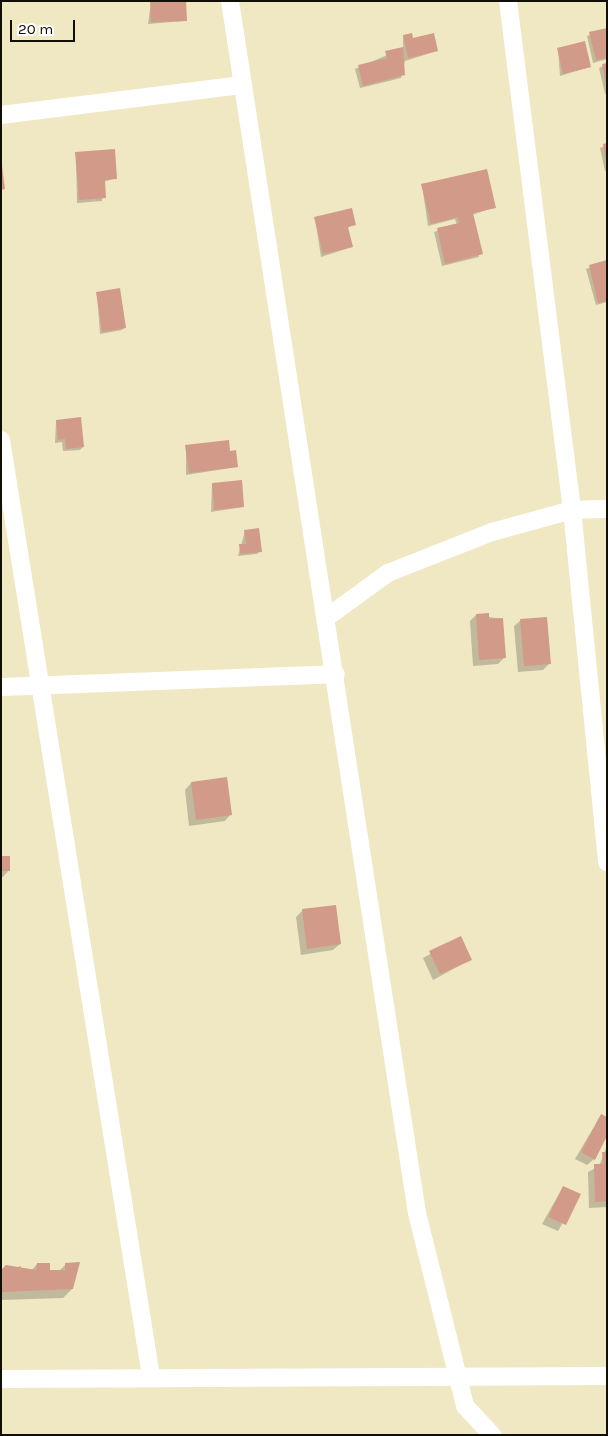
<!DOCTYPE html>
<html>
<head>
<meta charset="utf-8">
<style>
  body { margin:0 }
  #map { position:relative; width:608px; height:1436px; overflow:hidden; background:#f0e8c3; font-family:Karla,sans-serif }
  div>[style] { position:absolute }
  .shadow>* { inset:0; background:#0003 }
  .building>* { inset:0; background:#d29a89 }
  .minor>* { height:18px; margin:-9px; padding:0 9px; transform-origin:9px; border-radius:9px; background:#fff }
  span { translate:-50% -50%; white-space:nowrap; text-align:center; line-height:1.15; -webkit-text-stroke:5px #fff; paint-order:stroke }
  .frame { position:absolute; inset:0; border:2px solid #110e03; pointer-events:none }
  .scale { position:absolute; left:10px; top:20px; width:65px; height:22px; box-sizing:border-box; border:2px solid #110e03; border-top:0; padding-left:6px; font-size:15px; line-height:18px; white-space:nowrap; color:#110e03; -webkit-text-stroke:4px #fff; paint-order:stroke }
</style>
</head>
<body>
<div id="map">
  <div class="shadow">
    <div style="clip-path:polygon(151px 2px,185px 21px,148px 24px)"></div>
    <div style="clip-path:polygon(607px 29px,607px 59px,593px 63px,587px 36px)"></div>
    <div style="clip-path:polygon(403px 36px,437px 51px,405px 61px,401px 78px,360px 88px,355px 69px,403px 48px)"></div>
    <div style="clip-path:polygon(558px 49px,590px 67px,560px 76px)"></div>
    <div style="clip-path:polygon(607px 64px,607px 93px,605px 94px,599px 68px)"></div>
    <div style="clip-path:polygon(607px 145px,607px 171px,605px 171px,600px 148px)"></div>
    <div style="clip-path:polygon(76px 154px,116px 178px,103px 182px,102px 201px,77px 203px)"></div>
    <div style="clip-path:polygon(422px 185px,495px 207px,472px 215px,479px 257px,442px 266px,434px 232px,457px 225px,455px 219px,428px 226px)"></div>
    <div style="clip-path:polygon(315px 218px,355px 224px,347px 228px,352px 247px,321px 257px)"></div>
    <div style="clip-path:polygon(607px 261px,607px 302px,596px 305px,586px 269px)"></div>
    <div style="clip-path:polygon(97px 293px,125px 327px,122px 330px,100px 334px)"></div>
    <div style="clip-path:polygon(56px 421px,83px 447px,80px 450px,63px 451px,62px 442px,55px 443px)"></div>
    <div style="clip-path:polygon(186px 446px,229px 452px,237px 467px,186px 475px)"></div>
    <div style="clip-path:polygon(212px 484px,243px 507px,211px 512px)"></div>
    <div style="clip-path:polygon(245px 531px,260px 551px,257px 554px,238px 556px)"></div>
    <div style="clip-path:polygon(476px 615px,502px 619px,504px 658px,498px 664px,473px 666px,470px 621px)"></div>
    <div style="clip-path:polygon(521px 620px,550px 663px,543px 670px,518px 672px,514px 626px)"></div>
    <div style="clip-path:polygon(191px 783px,231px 814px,225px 821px,189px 826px,185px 790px)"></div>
    <div style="clip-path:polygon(1px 857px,9px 870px,3px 877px,1px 877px)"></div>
    <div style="clip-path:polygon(303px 910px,340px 944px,333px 950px,301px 955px,296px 917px)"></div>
    <div style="clip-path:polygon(460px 938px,470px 960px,433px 980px,423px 958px)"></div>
    <div style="clip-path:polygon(601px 1115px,594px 1159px,587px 1165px,575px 1159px)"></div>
    <div style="clip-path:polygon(607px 1146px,607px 1207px,589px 1208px,588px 1172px,599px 1166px)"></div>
    <div style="clip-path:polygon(563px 1187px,579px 1195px,558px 1231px,542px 1224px)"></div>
    <div style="clip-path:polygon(37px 1264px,49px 1271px,59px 1271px,65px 1265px,72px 1289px,63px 1298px,1px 1300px,1px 1271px,21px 1266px,21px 1271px,31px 1271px)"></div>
  </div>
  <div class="building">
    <div style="clip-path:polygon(150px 1px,186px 1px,187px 21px,151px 22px)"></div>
    <div style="clip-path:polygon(607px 28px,607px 58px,596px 60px,589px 32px)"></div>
    <div style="clip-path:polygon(412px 33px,413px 38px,434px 33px,438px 51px,408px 58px,403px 35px)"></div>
    <div style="clip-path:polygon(585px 41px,591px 67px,563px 74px,557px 48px)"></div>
    <div style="clip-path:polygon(403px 47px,405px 75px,363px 86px,358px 65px,387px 58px,385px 51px)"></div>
    <div style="clip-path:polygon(607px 63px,607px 83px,606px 83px,602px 64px)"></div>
    <div style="clip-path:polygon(607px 143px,607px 160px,606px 160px,603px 144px)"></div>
    <div style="clip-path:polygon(115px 149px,117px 179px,105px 180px,106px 198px,79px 200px,75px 152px)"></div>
    <div style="clip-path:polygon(1px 158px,5px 189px,1px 190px)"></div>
    <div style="clip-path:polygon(487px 169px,496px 208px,473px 213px,483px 254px,445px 264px,437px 228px,459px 223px,458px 217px,431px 224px,421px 184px)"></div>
    <div style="clip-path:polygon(352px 208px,356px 225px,348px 227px,353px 247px,323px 254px,314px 217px)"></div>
    <div style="clip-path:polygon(607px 260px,607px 301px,598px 303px,589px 265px)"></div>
    <div style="clip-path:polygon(120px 288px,126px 328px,102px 332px,96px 292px)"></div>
    <div style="clip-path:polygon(81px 417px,84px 447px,66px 449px,65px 439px,58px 440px,56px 420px)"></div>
    <div style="clip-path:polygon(229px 440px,230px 451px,236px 450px,238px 467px,189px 473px,185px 445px)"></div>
    <div style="clip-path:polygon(242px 480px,244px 507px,214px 510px,212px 483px)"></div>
    <div style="clip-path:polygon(259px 528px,262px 552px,240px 554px,239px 544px,246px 544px,244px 530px)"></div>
    <div style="clip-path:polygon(489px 613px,489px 619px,503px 618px,506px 658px,479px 660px,476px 614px)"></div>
    <div style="clip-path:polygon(547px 617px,551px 664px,524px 666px,520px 619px)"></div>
    <div style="clip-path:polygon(227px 777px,232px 815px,196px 820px,191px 782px)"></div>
    <div style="clip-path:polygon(1px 856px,10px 856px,10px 871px,1px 871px)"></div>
    <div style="clip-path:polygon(336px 905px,341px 944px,307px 949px,302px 909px)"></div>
    <div style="clip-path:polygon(461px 936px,472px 960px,440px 974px,429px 951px)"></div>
    <div style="clip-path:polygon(601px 1114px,607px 1117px,607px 1136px,595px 1160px,581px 1152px)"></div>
    <div style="clip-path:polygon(602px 1152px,607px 1152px,607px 1201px,595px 1202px,594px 1164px,603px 1164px)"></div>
    <div style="clip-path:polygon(563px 1186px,581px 1194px,566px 1225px,548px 1217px)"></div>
    <div style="clip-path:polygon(80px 1262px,73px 1289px,1px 1292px,1px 1270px,6px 1265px,36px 1270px,37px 1263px,50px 1263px,50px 1270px,65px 1270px,65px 1263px)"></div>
  </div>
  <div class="minor">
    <div style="left:230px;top:1px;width:1226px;rotate:81.23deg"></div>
    <div style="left:417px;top:1213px;width:199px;rotate:76deg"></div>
    <div style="left:465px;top:1406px;width:40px;rotate:47deg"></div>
    <div style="left:508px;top:1px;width:513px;rotate:82.83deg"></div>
    <div style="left:572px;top:510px;width:354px;rotate:84.3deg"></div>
    <div style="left:1px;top:115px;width:244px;rotate:-7.1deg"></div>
    <div style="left:1px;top:440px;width:948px;rotate:80.9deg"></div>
    <div style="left:326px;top:618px;width:77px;rotate:-36deg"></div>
    <div style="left:388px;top:573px;width:112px;rotate:-21.5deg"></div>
    <div style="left:492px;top:532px;width:83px;rotate:-15.4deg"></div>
    <div style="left:572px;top:510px;width:35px;rotate:-2deg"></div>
    <div style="left:1px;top:687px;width:335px;rotate:-2.2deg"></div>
    <div style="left:1px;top:1379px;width:606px;rotate:-0.28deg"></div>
  </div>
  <div class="frame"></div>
  <div class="scale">20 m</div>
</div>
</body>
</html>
